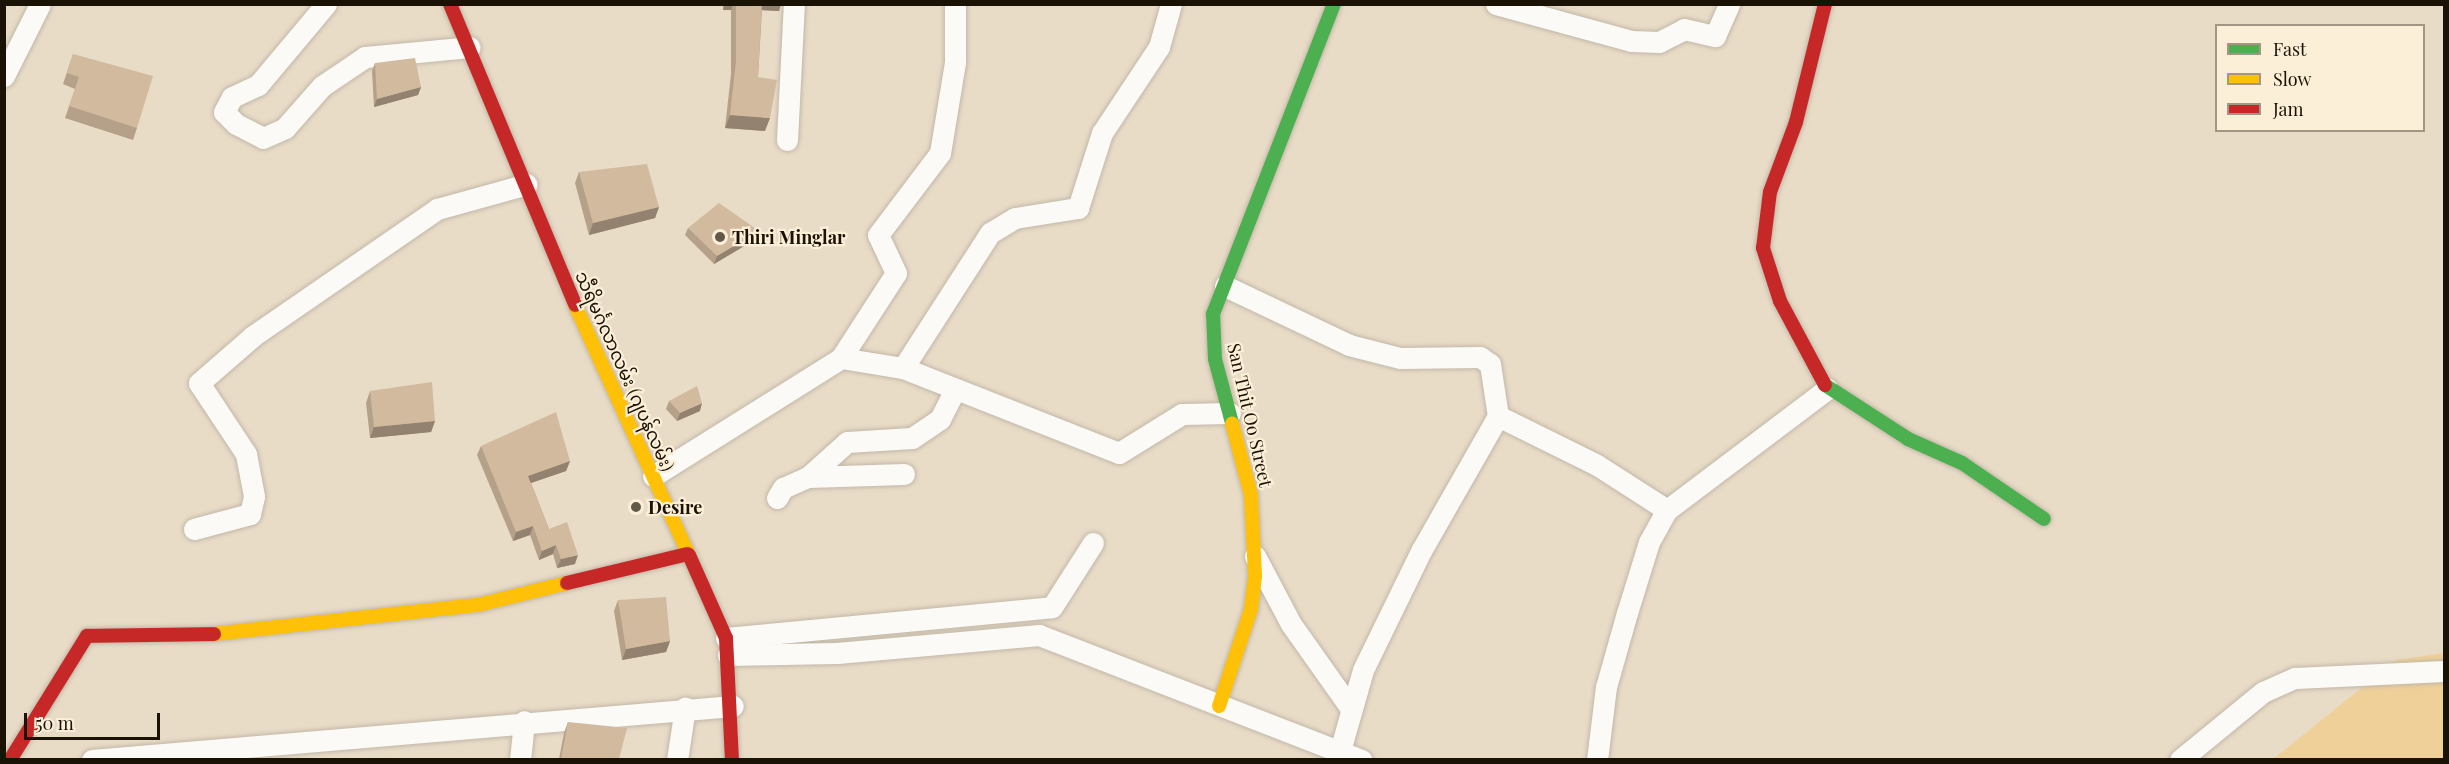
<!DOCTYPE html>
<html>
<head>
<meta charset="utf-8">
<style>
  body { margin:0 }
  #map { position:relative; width:2449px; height:764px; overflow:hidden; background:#e9dcc7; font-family:"Playfair Display","Noto Sans Myanmar",serif }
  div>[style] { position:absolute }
  .green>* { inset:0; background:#efd099 }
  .roads { filter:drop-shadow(0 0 2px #c2b8a8) drop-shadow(0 0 2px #c2b8a8) }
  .street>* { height:21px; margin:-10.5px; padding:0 10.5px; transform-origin:10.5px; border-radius:10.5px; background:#fcfaf7 }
  .fast>* { height:14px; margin:-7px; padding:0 7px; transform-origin:7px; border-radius:7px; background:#4caf50 }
  .slow>* { height:14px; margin:-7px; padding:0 7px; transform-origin:7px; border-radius:7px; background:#ffc107 }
  .jam>* { height:14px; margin:-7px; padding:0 7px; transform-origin:7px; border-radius:7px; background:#c62828 }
  .wall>* { inset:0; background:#b5a089 }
  .shaded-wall>* { inset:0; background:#93826f }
  .building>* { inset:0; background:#d2ba9f }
  .dots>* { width:16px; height:16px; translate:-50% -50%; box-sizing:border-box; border:3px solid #fcefd8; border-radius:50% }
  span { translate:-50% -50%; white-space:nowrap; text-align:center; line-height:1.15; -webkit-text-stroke:4.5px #fcefd8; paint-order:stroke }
  .poi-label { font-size:18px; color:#1a1205; font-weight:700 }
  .left { translate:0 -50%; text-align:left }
  .street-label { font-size:18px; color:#1a1205 }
  .frame { position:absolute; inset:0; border:6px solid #1a1205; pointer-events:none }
  .legend { position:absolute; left:2215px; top:24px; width:210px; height:108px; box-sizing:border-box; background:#fcefd8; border:2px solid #a29784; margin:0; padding:8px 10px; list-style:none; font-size:18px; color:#1a1205 }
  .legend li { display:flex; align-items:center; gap:12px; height:30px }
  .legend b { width:30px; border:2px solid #a29784 }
  .scale { position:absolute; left:24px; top:713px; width:136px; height:27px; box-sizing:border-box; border:3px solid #1a1205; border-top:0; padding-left:8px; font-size:18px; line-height:21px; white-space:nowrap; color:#1a1205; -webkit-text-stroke:4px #fcefd8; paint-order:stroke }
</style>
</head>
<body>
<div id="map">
  <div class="green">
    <div style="clip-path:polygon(2444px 653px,2444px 759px,2272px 760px,2396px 660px)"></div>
  </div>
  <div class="roads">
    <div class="street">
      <div style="left:326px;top:4px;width:106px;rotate:130deg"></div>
      <div style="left:258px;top:85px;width:29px;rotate:155deg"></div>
      <div style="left:232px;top:97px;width:17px;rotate:118deg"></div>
      <div style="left:224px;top:112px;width:17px;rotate:45deg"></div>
      <div style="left:236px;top:124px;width:30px;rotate:27deg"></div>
      <div style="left:263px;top:138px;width:24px;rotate:-24deg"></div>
      <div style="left:285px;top:128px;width:56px;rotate:-48.6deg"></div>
      <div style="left:322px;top:86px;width:52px;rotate:-34deg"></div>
      <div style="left:365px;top:57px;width:105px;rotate:-5.4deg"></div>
      <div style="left:1496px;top:4px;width:140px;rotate:15.3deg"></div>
      <div style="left:1631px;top:41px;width:28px;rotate:2deg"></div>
      <div style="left:1659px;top:42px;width:28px;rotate:-27deg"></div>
      <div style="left:1684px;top:29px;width:32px;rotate:13deg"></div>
      <div style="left:1715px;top:36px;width:35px;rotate:-66deg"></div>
      <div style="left:4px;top:76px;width:80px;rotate:-63.4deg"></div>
      <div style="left:787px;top:140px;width:136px;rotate:-87.1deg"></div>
      <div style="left:1225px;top:286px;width:137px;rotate:25.4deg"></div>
      <div style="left:1349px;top:345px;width:53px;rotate:14.3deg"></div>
      <div style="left:1400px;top:358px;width:80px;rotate:-0.7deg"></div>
      <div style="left:1480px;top:357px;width:12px;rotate:35deg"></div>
      <div style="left:1490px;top:364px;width:53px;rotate:81.3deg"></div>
      <div style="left:1498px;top:416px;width:155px;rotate:119.7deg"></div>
      <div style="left:1421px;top:551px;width:132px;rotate:116deg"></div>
      <div style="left:1363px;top:670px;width:84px;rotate:105.9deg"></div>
      <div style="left:841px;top:358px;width:63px;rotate:9.2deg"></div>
      <div style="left:903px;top:368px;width:161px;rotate:-57.2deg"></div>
      <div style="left:990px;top:233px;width:29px;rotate:-31deg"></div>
      <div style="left:1015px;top:218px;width:64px;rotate:-9deg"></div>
      <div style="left:1078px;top:208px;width:79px;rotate:-72.3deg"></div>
      <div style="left:1102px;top:133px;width:103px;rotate:-56.5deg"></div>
      <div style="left:1159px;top:47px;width:45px;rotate:-74.4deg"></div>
      <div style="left:903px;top:368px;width:232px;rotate:21.5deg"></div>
      <div style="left:1119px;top:453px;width:74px;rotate:-31.8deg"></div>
      <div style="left:1182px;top:414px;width:48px;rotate:-1.2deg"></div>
      <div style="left:1498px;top:416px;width:110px;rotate:26.3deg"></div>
      <div style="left:1597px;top:465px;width:83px;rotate:32.7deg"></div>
      <div style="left:653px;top:476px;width:222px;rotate:-32.1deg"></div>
      <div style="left:841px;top:358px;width:101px;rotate:-57.1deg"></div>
      <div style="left:896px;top:273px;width:42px;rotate:-115.3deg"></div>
      <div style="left:878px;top:235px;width:103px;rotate:-52.9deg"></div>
      <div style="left:940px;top:153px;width:92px;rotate:-80.6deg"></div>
      <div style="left:955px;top:62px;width:58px;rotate:-90deg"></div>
      <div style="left:808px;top:477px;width:96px;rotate:-1.8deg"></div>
      <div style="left:777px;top:498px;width:12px;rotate:-59deg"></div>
      <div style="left:783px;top:488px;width:27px;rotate:-24deg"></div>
      <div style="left:808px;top:477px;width:52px;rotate:-41.9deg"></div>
      <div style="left:847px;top:442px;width:65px;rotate:-3.5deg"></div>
      <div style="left:912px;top:438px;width:34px;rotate:-34deg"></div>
      <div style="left:940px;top:419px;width:31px;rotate:-63deg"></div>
      <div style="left:194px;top:529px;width:58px;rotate:-15deg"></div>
      <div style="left:250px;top:514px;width:18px;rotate:-77deg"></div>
      <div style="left:254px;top:496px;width:43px;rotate:-100.8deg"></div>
      <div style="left:246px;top:454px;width:85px;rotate:-123.5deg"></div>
      <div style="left:199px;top:383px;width:72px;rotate:-41deg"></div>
      <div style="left:253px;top:336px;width:224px;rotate:-34.6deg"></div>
      <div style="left:437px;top:209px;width:93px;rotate:-15.5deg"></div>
      <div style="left:1255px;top:556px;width:77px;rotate:62.1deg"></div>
      <div style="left:1291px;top:624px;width:105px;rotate:54.7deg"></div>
      <div style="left:726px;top:638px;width:327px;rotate:-5.4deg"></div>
      <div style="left:1052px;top:607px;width:76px;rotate:-57.4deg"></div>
      <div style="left:728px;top:655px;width:109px;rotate:-1.1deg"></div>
      <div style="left:837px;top:653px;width:203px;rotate:-5.1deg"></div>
      <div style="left:1039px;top:635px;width:346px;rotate:21.2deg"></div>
      <div style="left:92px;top:760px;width:643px;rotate:-4.82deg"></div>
      <div style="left:520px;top:760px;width:39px;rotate:-84deg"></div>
      <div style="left:677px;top:760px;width:53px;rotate:-81.3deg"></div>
      <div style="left:1597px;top:760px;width:74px;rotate:-83deg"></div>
      <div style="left:1606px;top:687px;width:77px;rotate:-74.2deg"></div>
      <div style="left:1627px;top:613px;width:74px;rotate:-72.8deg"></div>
      <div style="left:1649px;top:542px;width:37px;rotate:-61deg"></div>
      <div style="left:1667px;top:510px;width:201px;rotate:-37.1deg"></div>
      <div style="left:2180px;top:760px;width:107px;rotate:-39.3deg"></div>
      <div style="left:2263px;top:692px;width:35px;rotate:-24deg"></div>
      <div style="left:2295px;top:678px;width:149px;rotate:-2.7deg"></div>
    </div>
    <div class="fast">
      <div style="left:1825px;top:385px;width:99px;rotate:33deg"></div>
      <div style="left:1908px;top:439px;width:59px;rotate:24deg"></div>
      <div style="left:1962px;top:463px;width:99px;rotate:34.3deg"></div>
      <div style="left:1232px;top:423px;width:66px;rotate:-104.9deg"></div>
      <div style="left:1215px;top:359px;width:45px;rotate:-92.5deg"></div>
      <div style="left:1213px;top:314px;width:333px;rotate:-68.7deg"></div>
    </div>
    <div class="slow">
      <div style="left:575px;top:305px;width:275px;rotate:65.5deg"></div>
      <div style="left:214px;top:634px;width:266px;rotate:-6.3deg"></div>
      <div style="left:478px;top:605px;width:92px;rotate:-13.9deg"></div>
      <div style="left:1219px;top:706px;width:102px;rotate:-71.7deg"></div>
      <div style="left:1251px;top:609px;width:34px;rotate:-83deg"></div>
      <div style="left:1255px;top:575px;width:80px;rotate:-92.9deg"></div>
      <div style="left:1251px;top:495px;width:74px;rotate:-104.8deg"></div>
    </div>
    <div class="jam">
      <div style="left:450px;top:4px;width:326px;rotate:67.4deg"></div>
      <div style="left:1825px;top:385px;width:95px;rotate:-118.2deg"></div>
      <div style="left:1780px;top:301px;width:56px;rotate:-107.8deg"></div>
      <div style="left:1763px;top:248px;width:56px;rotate:-82.9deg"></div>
      <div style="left:1770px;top:192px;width:75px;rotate:-69.6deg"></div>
      <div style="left:1796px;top:122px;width:122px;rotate:-76.2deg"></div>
      <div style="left:689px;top:555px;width:91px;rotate:66deg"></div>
      <div style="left:726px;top:638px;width:122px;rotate:87.2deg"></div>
      <div style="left:567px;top:583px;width:124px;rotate:-13.5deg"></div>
      <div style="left:10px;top:760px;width:146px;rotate:-58.2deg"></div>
      <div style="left:87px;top:636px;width:127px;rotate:-0.9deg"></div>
    </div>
  </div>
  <div class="wall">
    <div style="clip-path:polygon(723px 4px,781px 4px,779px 11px,762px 10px,758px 77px,765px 131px,725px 128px,731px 74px,731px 10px,723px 10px)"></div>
    <div style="clip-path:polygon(73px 54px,137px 128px,133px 140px,65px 118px,75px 89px,63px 84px)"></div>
    <div style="clip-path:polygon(375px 63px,421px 87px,418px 95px,374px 107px,372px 71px)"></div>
    <div style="clip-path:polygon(579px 172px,659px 207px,655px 218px,589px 235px,575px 183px)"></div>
    <div style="clip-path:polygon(688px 228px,756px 239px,714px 264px,685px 235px)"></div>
    <div style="clip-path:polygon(370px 391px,435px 421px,431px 432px,370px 438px,366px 403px)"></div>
    <div style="clip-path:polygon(669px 401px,700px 411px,677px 421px,666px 409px)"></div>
    <div style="clip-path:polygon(481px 446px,570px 461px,566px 471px,531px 483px,549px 529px,575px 564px,557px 568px,553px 554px,539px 560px,530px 535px,513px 541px,477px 455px)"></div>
    <div style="clip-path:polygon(618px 600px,670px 641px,666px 652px,622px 660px,614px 611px)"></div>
    <div style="clip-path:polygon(568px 722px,619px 759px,559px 759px,564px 733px)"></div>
  </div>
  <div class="shaded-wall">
    <div style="clip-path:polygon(725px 4px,733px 4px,731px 10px,723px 10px)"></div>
    <div style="clip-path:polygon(760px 4px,781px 4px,779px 11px,758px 10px)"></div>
    <div style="clip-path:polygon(421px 87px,418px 95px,374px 107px,377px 99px)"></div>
    <div style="clip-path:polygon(730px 115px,770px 118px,765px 131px,725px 128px)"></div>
    <div style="clip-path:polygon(659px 207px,655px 218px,589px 235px,593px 223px)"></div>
    <div style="clip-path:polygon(759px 231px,756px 239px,714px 264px,717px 256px)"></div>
    <div style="clip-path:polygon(702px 403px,700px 411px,677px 421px,680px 413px)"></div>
    <div style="clip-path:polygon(435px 421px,431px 432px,370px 438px,374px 427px)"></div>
    <div style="clip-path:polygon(570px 461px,566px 471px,525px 485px,528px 476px)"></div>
    <div style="clip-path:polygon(533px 526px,530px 535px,513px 541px,516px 532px)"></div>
    <div style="clip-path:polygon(556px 545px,553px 554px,539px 560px,542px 551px)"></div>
    <div style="clip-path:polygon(578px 555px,575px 564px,557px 568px,561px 559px)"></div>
    <div style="clip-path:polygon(670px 641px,666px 652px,622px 660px,626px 649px)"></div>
  </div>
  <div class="building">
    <div style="clip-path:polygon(736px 4px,762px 4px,758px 77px,777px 80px,770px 118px,730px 115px,736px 61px)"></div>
    <div style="clip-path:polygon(73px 54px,153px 76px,137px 128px,69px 106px,79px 77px,67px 73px)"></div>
    <div style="clip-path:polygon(415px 58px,421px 87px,377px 99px,375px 63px)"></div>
    <div style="clip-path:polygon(647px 164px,659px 207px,593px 223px,579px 172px)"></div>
    <div style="clip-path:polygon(719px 203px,759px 231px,717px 256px,688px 228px)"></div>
    <div style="clip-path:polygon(432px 382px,435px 421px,374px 427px,370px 391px)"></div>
    <div style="clip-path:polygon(697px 386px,702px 403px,680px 413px,669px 401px)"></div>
    <div style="clip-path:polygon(556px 412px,570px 461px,528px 476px,549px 529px,567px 522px,578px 555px,561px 559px,556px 545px,542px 551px,533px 526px,516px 532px,481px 446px)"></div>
    <div style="clip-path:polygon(666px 597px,670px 641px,626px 649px,618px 600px)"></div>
    <div style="clip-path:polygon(568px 722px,627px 728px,619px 759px,561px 759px)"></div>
  </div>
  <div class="dots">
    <div style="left:720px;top:237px;background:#625949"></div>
    <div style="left:636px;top:507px;background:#625949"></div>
  </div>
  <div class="poi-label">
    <span class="left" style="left:732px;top:237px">Thiri Minglar</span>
    <span class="left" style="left:648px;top:507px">Desire</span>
  </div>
  <div class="street-label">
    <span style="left:625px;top:371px;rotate:66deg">သီရိမင်္ဂလာလမ်း (ဂျပန်လမ်း)</span>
    <span style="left:1250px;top:415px;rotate:77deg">San Thit Oo Street</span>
  </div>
  <div class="frame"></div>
  <ul class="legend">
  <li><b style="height:8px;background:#4caf50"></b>Fast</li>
  <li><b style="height:8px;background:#ffc107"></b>Slow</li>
  <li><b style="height:8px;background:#c62828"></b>Jam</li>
  </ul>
  <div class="scale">50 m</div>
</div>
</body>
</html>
